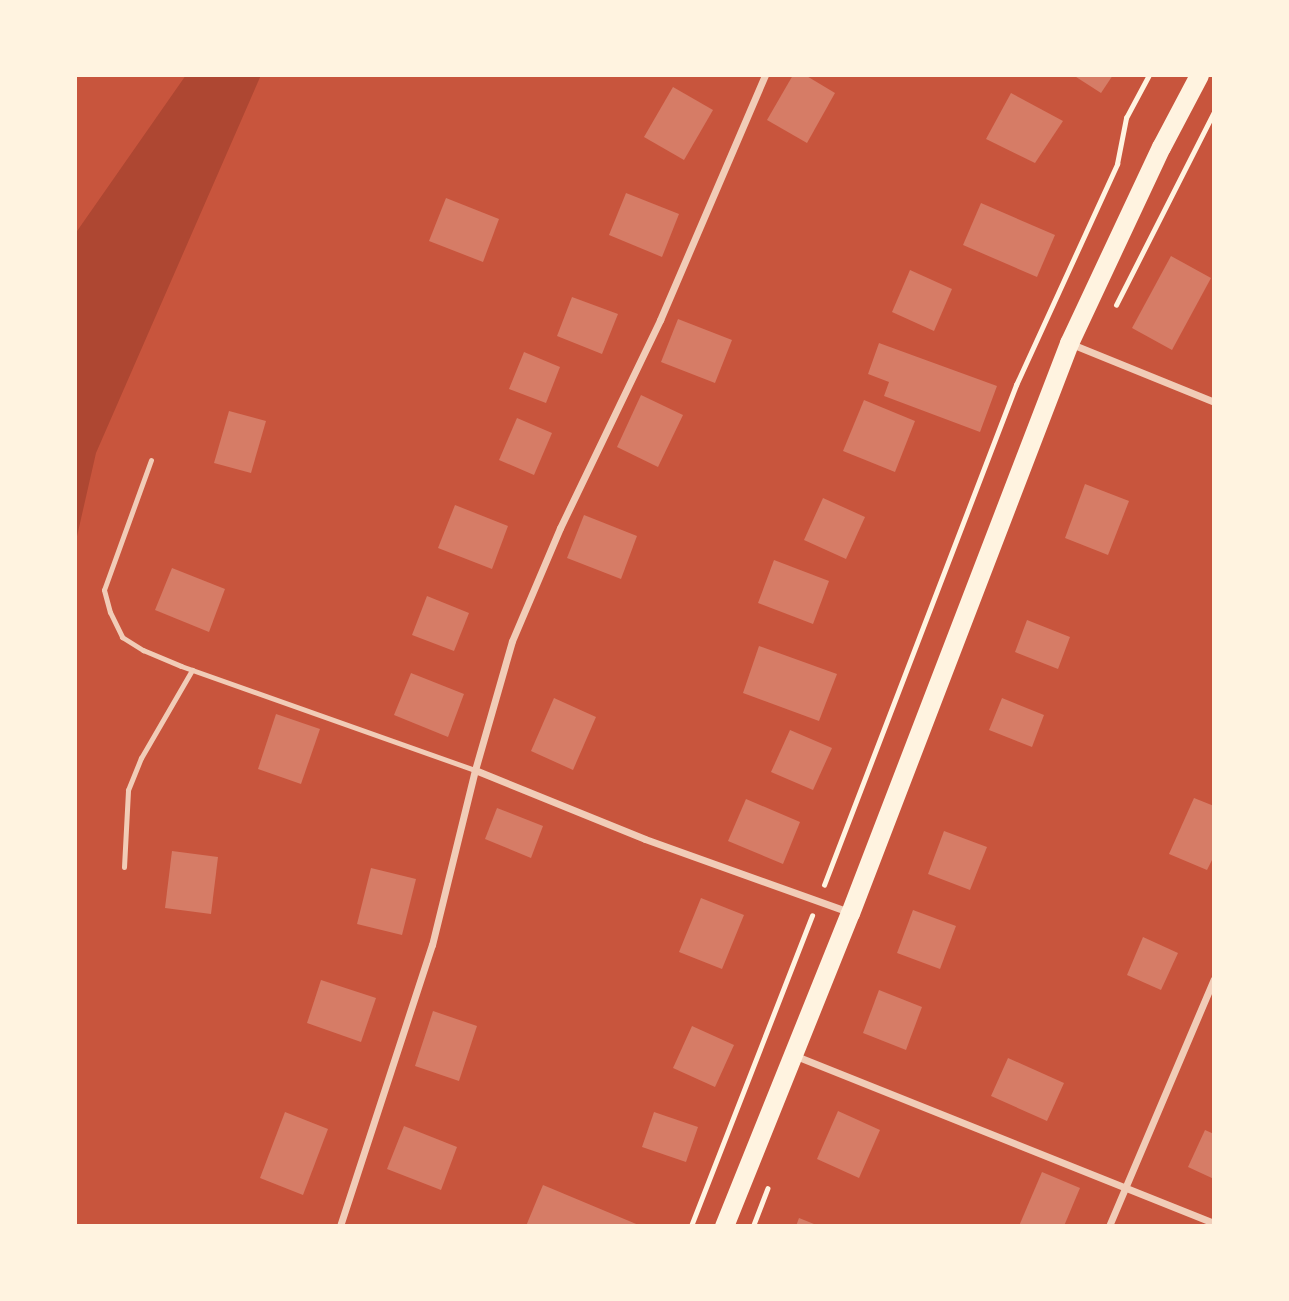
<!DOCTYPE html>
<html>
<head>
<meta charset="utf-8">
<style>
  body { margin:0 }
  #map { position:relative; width:1289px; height:1301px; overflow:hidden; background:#c8553d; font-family:"Exo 2",sans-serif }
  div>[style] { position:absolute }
  .green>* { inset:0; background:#ae4732 }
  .building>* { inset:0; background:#d67c66 }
  .path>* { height:4.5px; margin:-2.25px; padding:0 2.25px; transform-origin:2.25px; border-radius:2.25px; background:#fff3e0 }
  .service>* { height:5px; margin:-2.5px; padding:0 2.5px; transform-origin:2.5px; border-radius:2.5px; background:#f1ccb7 }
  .minor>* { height:7px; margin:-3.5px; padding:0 3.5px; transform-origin:3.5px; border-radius:3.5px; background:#f1ccb7 }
  .trunk>* { height:19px; margin:-9.5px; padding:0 9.5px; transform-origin:9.5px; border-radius:9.5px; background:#fff3e0 }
  span { translate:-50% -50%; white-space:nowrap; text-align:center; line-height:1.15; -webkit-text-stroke:7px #fff3e0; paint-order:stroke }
  .frame { position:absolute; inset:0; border:77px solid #fff3e0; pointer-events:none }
</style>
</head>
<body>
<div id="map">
  <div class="green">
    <div style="clip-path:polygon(186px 75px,261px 75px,96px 453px,75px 545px,75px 234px)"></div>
  </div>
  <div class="building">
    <div style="clip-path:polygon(793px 75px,805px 75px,835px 93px,807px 143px,767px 120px)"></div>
    <div style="clip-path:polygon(1073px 75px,1113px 75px,1101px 93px)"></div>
    <div style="clip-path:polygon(673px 87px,713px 110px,684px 160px,644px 137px)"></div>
    <div style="clip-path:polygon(1011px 93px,1063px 121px,1035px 163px,986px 139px)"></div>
    <div style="clip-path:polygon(626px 193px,679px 214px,662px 257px,609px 235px)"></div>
    <div style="clip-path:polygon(446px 198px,499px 219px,483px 262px,429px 241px)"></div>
    <div style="clip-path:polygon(981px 203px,1055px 235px,1037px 277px,963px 245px)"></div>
    <div style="clip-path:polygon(1171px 256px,1211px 278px,1172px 350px,1132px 328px)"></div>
    <div style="clip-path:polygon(910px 270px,952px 289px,934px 331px,892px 312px)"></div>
    <div style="clip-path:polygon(572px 297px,618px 314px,602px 354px,557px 336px)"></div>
    <div style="clip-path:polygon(678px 319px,732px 340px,715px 383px,661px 362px)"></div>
    <div style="clip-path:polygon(879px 343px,997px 386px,980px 432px,884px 396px,889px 382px,868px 374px)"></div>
    <div style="clip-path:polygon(524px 352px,560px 367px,546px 403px,509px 389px)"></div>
    <div style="clip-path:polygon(641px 395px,683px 415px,658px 467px,617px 447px)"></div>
    <div style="clip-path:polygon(864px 400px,915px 421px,895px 472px,843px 451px)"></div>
    <div style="clip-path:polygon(229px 411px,266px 421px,251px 473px,214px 463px)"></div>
    <div style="clip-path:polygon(517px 418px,552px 433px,534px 475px,499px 460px)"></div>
    <div style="clip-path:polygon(1085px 484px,1129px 501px,1108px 555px,1065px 538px)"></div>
    <div style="clip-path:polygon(823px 498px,865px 517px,846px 559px,804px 540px)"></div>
    <div style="clip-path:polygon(455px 505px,508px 526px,492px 569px,438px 548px)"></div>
    <div style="clip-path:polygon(584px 515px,637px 536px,621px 579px,567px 558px)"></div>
    <div style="clip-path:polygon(774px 560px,829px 581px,813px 624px,758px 603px)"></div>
    <div style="clip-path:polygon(172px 568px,225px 589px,209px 632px,155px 610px)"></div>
    <div style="clip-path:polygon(427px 596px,469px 613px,454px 651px,412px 635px)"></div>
    <div style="clip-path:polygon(1027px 620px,1070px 637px,1058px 669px,1015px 652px)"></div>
    <div style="clip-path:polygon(759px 646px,837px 674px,819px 721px,743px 693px)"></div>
    <div style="clip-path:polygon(411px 673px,464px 694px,448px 737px,394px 715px)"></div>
    <div style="clip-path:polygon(554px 698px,596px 717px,573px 770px,531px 751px)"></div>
    <div style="clip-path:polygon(1002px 698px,1044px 715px,1032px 747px,989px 730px)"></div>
    <div style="clip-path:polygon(276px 714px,320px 729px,301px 784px,258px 769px)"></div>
    <div style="clip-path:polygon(790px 730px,832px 748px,813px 790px,771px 772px)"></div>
    <div style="clip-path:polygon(1194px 798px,1214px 806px,1214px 856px,1207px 870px,1169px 854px)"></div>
    <div style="clip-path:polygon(746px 799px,800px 822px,783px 864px,728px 841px)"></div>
    <div style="clip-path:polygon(497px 808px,543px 826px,531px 858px,485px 839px)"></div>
    <div style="clip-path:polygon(944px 831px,987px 847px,970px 890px,928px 874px)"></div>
    <div style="clip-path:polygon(172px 851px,218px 857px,211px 914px,165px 908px)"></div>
    <div style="clip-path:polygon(371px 868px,416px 879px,402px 935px,357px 924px)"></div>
    <div style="clip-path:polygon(701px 898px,744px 915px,722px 969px,679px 952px)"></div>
    <div style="clip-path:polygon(913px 910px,956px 926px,940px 969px,897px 953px)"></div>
    <div style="clip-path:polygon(1143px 937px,1178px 953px,1161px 990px,1127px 975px)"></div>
    <div style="clip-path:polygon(321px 980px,376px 998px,361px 1042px,307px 1023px)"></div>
    <div style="clip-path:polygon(879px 990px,922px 1007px,906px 1050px,863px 1033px)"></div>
    <div style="clip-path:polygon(433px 1011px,477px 1026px,459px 1081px,415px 1066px)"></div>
    <div style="clip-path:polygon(692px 1026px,734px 1045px,715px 1087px,673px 1068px)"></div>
    <div style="clip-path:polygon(1008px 1058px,1064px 1083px,1047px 1121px,991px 1096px)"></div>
    <div style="clip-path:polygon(838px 1111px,880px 1130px,859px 1178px,817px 1159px)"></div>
    <div style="clip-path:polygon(285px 1112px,328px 1129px,303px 1195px,260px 1178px)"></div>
    <div style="clip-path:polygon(654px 1112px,698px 1127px,686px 1162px,642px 1147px)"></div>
    <div style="clip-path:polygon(404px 1126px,457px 1147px,441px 1190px,387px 1169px)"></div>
    <div style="clip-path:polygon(1205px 1130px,1214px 1134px,1214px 1179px,1188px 1167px)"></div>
    <div style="clip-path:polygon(1042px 1172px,1080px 1188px,1064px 1226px,1019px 1226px)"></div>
    <div style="clip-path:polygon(543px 1185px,641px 1226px,526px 1226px)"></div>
    <div style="clip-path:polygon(799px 1218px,819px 1226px,796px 1226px)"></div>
  </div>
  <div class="path">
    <div style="left:1116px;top:305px;width:216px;rotate:-63.1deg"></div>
    <div style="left:824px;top:885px;width:536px;rotate:-68.99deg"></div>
    <div style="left:1016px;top:385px;width:243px;rotate:-65.4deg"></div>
    <div style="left:1117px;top:164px;width:47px;rotate:-78.9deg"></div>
    <div style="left:1126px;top:118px;width:49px;rotate:-61.9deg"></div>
    <div style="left:691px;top:1226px;width:333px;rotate:-68.7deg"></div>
    <div style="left:753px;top:1226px;width:40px;rotate:-69deg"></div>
  </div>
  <div class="service">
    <div style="left:151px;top:460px;width:138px;rotate:109.9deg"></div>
    <div style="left:104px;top:590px;width:23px;rotate:75deg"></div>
    <div style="left:110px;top:612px;width:28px;rotate:64deg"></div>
    <div style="left:122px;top:637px;width:25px;rotate:32deg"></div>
    <div style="left:143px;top:650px;width:41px;rotate:22.8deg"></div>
    <div style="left:181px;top:666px;width:312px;rotate:19.5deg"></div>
    <div style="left:124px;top:867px;width:77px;rotate:-87deg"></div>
    <div style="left:128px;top:790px;width:35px;rotate:-68deg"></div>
    <div style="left:141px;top:758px;width:102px;rotate:-59.9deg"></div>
  </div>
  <div class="minor">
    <div style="left:1069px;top:343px;width:157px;rotate:22.1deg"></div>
    <div style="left:475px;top:770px;width:183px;rotate:22.1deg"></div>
    <div style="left:645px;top:839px;width:217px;rotate:19.7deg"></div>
    <div style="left:796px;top:1056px;width:450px;rotate:21.8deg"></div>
    <div style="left:340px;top:1226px;width:296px;rotate:-71.9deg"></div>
    <div style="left:432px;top:945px;width:180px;rotate:-76.2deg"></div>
    <div style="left:475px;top:770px;width:134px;rotate:-74deg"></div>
    <div style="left:512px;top:641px;width:123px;rotate:-67deg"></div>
    <div style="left:560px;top:528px;width:231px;rotate:-64.3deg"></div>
    <div style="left:660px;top:320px;width:267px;rotate:-66.8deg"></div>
    <div style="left:1109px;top:1226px;width:268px;rotate:-67deg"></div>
  </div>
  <div class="trunk">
    <div style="left:724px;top:1226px;width:337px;rotate:-68.1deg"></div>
    <div style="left:850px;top:913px;width:611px;rotate:-68.98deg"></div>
    <div style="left:1069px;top:343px;width:217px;rotate:-64.9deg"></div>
    <div style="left:1161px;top:147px;width:81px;rotate:-62.2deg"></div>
  </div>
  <div class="frame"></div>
</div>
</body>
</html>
